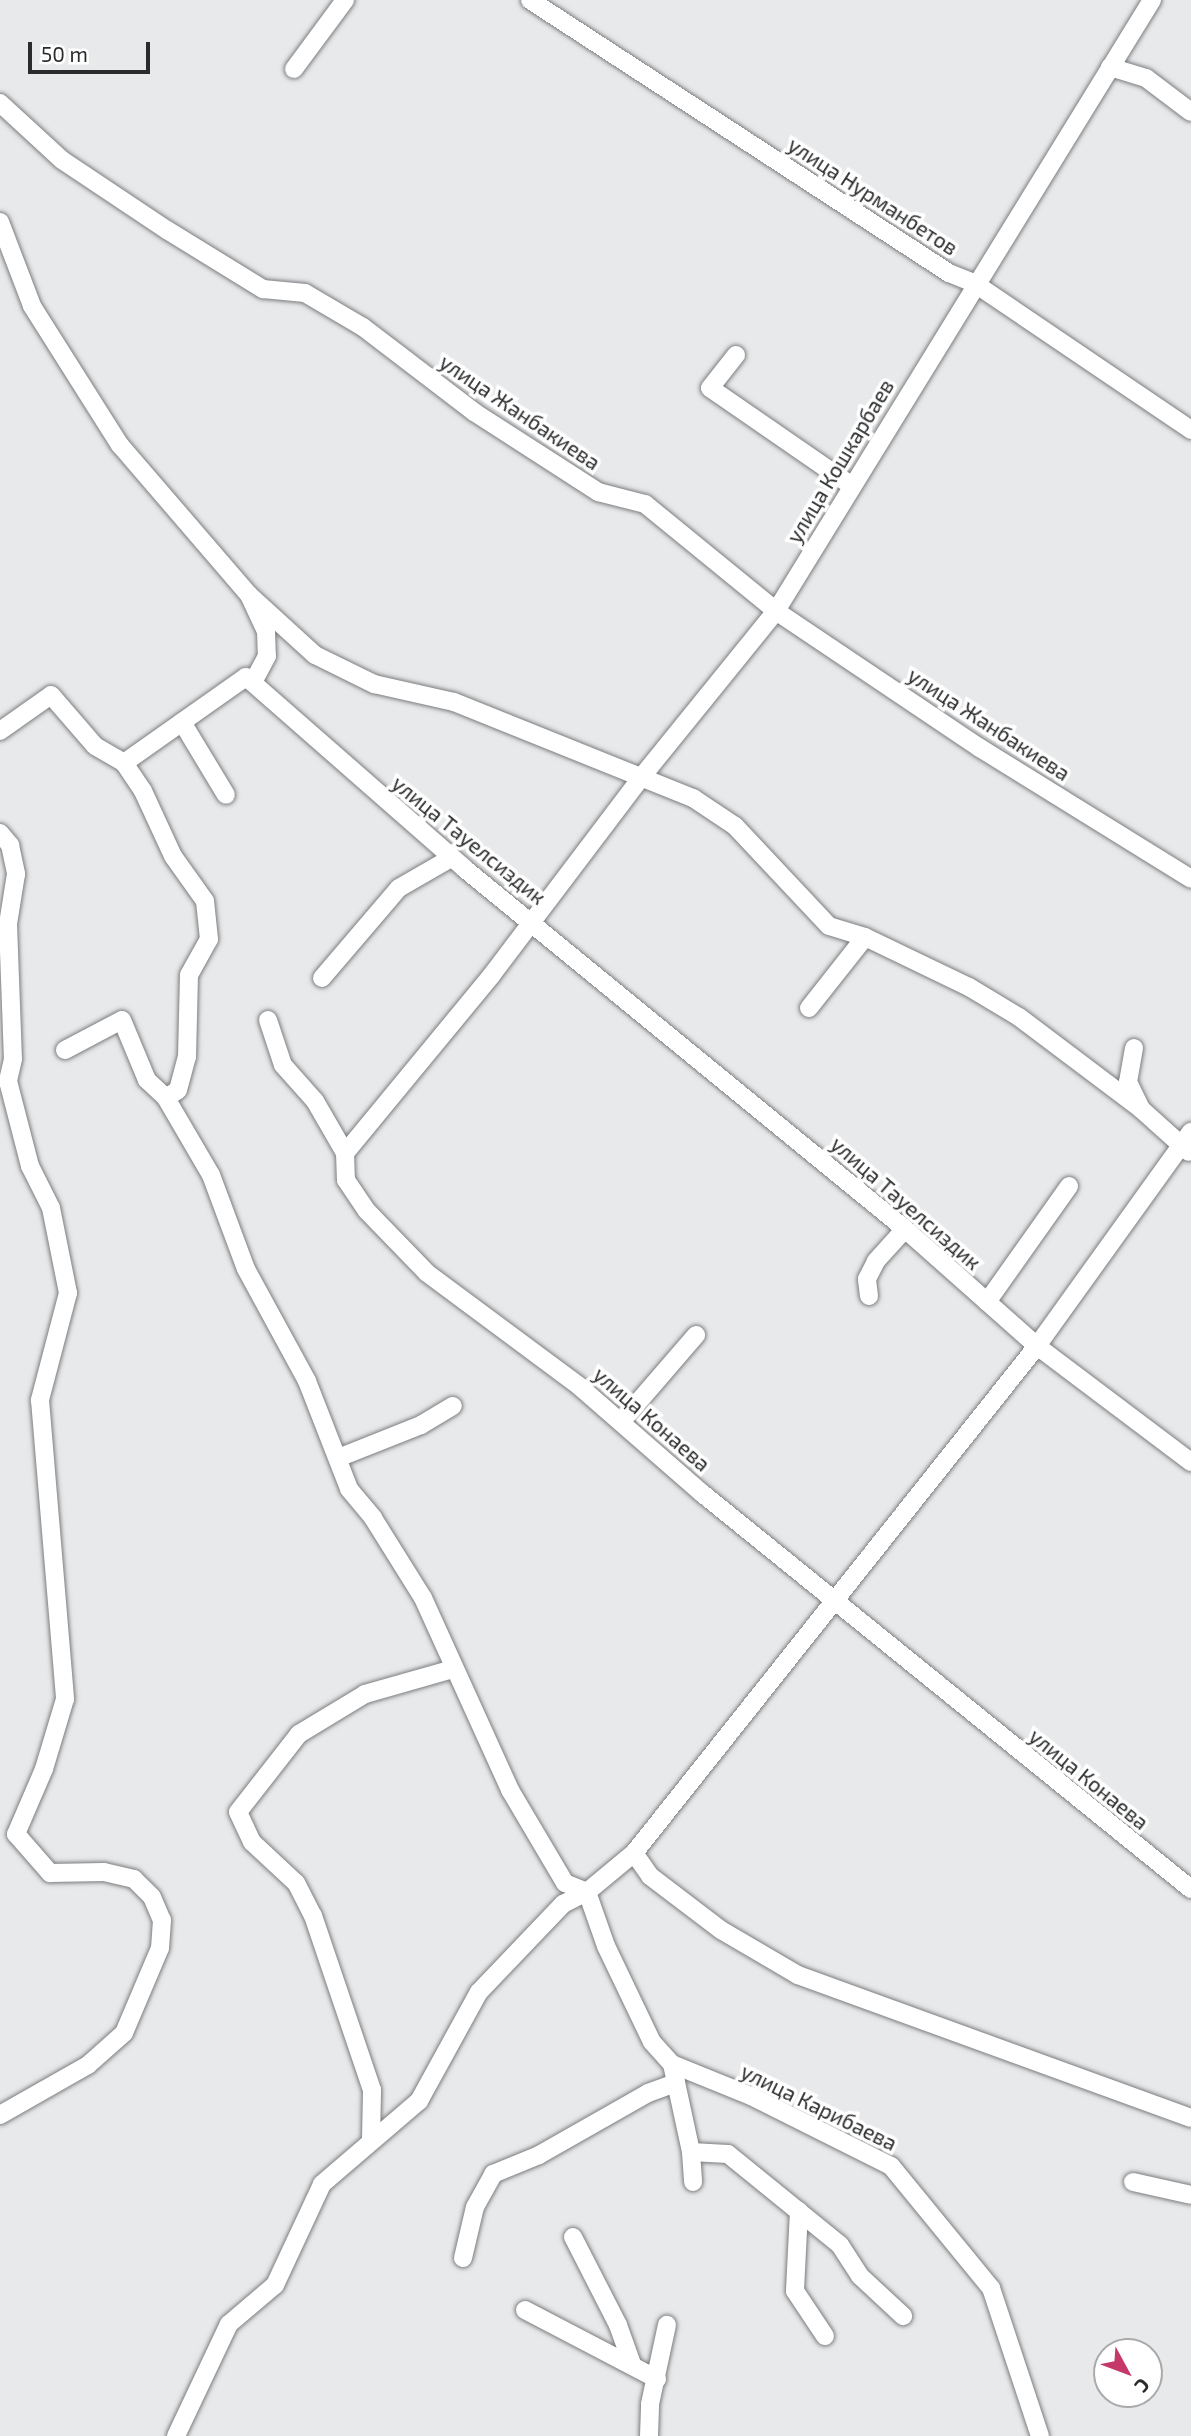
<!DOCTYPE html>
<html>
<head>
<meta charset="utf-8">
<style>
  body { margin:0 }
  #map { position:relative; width:1191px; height:2436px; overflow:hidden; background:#e8e9eb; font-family:"Exo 2",sans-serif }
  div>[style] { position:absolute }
  .roads { filter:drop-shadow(0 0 2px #7b7d7f) drop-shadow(0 0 2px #7b7d7f) }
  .minor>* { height:18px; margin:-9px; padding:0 9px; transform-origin:9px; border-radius:9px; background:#fff }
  span { translate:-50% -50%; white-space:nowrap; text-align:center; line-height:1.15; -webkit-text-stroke:7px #fff; paint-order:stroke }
  .street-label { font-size:21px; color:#2a2b2c }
  .north { position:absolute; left:1093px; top:2338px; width:70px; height:70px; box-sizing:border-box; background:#fff; border:2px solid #aaaaab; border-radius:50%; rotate:131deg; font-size:19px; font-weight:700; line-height:28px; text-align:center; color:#2a2b2c }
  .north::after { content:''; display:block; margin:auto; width:24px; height:32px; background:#c4386a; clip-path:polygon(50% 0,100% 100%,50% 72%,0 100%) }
  .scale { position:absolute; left:28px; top:42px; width:122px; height:32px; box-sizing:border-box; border:4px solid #2a2b2c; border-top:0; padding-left:9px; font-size:21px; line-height:24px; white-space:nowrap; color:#2a2b2c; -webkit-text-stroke:5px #fff; paint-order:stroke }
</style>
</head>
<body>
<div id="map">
  <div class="roads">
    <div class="minor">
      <div style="left:530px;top:0;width:500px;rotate:33.09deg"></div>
      <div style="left:949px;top:273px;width:27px;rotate:22deg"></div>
      <div style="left:974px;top:283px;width:262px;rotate:34.1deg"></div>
      <div style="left:1152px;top:0;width:717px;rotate:121.61deg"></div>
      <div style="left:776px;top:611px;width:211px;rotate:129deg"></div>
      <div style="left:643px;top:775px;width:252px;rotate:127.1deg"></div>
      <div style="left:491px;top:976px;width:229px;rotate:129.5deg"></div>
      <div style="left:345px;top:1153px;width:27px;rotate:88deg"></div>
      <div style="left:346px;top:1180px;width:37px;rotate:56deg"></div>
      <div style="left:367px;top:1211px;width:86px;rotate:45.9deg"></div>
      <div style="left:427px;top:1273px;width:189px;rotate:36.6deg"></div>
      <div style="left:579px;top:1386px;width:164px;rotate:41.1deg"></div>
      <div style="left:703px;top:1494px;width:628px;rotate:38.99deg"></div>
      <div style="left:1110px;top:67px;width:38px;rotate:17deg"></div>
      <div style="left:1146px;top:78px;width:56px;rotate:37.1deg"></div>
      <div style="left:294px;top:69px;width:86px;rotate:-53.5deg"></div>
      <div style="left:0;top:103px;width:84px;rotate:42.6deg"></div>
      <div style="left:62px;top:160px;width:126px;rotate:33.7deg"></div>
      <div style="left:167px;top:230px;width:113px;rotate:31.6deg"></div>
      <div style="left:263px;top:289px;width:42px;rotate:5.4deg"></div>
      <div style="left:305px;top:293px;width:67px;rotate:30.4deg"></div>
      <div style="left:363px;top:327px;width:140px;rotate:37.4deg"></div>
      <div style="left:474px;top:412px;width:148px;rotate:32.8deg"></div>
      <div style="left:598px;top:492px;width:49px;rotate:14.3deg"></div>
      <div style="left:645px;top:504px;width:169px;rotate:39.2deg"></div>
      <div style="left:776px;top:611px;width:246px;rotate:33.9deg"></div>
      <div style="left:980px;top:748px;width:248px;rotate:31.8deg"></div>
      <div style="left:0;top:222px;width:90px;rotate:69.1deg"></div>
      <div style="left:32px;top:306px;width:165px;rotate:57.7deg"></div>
      <div style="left:120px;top:445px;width:198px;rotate:49.3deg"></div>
      <div style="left:249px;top:595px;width:40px;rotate:65deg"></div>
      <div style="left:266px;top:631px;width:25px;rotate:88deg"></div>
      <div style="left:267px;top:656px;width:27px;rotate:118deg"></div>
      <div style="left:736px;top:355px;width:42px;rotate:128.2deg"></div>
      <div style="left:710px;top:388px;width:173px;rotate:34.6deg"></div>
      <div style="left:249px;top:595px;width:89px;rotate:42.3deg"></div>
      <div style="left:315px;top:655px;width:66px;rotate:26.2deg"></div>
      <div style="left:374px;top:684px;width:82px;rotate:12.7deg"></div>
      <div style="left:454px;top:702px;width:258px;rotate:21.9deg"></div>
      <div style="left:693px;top:798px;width:50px;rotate:33.7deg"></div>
      <div style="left:735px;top:826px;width:137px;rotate:46.8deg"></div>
      <div style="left:829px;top:926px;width:38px;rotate:17deg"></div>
      <div style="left:865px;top:937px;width:115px;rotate:25.7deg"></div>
      <div style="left:969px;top:987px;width:58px;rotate:31deg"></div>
      <div style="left:1019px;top:1017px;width:153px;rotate:37deg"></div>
      <div style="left:182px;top:722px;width:85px;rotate:58.9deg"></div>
      <div style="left:0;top:731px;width:62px;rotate:-35.2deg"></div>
      <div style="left:51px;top:695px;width:67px;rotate:49.2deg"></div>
      <div style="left:95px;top:746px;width:34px;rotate:30deg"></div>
      <div style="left:0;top:833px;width:16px;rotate:50deg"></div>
      <div style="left:10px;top:845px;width:30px;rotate:78deg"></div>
      <div style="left:16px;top:874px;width:51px;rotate:99.1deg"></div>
      <div style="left:8px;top:924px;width:135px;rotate:87.9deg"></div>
      <div style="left:13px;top:1059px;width:23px;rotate:103deg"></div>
      <div style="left:8px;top:1081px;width:88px;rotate:75.5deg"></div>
      <div style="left:30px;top:1166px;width:47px;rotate:63.4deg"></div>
      <div style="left:51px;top:1208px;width:87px;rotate:78.7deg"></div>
      <div style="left:68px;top:1293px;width:111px;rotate:104.7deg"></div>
      <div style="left:40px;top:1400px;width:300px;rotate:85.2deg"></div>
      <div style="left:65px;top:1699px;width:73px;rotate:106.7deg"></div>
      <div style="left:44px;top:1769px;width:71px;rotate:113.3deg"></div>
      <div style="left:16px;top:1834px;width:52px;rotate:48.9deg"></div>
      <div style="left:50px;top:1873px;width:54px;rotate:-1.1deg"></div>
      <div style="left:104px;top:1872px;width:31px;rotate:13deg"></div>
      <div style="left:134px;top:1879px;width:25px;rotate:45deg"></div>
      <div style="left:152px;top:1897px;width:25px;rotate:67deg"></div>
      <div style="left:162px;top:1920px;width:28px;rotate:94deg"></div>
      <div style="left:160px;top:1948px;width:92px;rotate:113deg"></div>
      <div style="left:124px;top:2033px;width:48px;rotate:138.4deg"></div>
      <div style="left:88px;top:2065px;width:101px;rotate:150.4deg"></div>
      <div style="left:322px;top:978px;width:118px;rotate:-49.5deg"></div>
      <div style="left:399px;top:888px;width:60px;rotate:-30deg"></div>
      <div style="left:809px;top:1008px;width:90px;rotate:-51.7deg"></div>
      <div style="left:268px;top:1020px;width:47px;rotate:71.6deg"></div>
      <div style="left:283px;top:1065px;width:48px;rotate:48.4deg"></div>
      <div style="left:315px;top:1101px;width:60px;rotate:60deg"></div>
      <div style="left:1134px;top:1048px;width:35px;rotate:100deg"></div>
      <div style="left:1128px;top:1082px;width:30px;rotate:64deg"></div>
      <div style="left:1141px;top:1109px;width:64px;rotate:41.9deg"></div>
      <div style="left:65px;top:1050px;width:64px;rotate:-27.8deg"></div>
      <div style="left:122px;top:1020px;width:65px;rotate:67.4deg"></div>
      <div style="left:147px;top:1080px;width:26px;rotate:43deg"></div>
      <div style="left:166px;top:1098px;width:14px;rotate:-34deg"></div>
      <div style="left:178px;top:1090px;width:34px;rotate:-75deg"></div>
      <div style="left:187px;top:1057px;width:82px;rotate:-88.6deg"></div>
      <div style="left:189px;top:975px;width:41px;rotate:-60.9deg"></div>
      <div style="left:209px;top:939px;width:38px;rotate:-96deg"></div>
      <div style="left:205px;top:901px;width:55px;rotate:-125.4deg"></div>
      <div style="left:173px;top:856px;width:72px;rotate:-114.8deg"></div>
      <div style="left:143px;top:791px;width:34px;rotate:-124deg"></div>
      <div style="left:124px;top:763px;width:149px;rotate:-35.2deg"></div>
      <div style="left:246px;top:677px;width:291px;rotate:41.2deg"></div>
      <div style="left:465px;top:869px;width:569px;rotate:39.29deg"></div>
      <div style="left:905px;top:1229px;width:176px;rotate:41.6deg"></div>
      <div style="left:1037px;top:1346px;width:193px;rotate:37deg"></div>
      <div style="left:166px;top:1098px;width:89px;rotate:59.7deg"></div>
      <div style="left:211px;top:1175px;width:100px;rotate:69.6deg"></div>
      <div style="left:246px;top:1269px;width:128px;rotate:61.4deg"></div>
      <div style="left:307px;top:1381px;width:116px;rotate:68.7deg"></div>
      <div style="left:349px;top:1489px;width:38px;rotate:50deg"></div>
      <div style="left:373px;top:1518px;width:94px;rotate:58deg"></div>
      <div style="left:423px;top:1598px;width:211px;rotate:65.6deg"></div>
      <div style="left:510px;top:1790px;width:108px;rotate:59.4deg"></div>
      <div style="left:565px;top:1883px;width:24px;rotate:22deg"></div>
      <div style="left:869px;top:1296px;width:17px;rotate:-97deg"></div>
      <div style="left:867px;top:1279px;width:20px;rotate:-63deg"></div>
      <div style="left:876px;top:1261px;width:43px;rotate:-47.8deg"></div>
      <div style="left:987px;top:1302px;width:142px;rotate:-54.7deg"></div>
      <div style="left:621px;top:1422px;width:115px;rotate:-49.2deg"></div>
      <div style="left:338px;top:1458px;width:89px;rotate:-21.7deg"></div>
      <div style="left:421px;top:1425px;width:37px;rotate:-31deg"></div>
      <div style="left:634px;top:1853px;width:28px;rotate:55deg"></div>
      <div style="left:650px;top:1876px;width:89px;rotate:37.3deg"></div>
      <div style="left:721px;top:1930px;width:89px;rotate:30.3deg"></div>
      <div style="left:798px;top:1975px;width:418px;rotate:20deg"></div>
      <div style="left:587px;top:1892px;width:57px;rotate:70.6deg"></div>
      <div style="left:606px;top:1946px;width:106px;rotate:64.4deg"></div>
      <div style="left:652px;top:2042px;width:30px;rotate:48deg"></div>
      <div style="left:672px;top:2064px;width:90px;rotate:77.8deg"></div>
      <div style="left:691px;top:2152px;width:30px;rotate:86deg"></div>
      <div style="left:672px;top:2064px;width:85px;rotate:22.1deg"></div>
      <div style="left:751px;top:2096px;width:157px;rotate:26.6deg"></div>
      <div style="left:891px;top:2166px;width:158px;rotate:50.7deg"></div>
      <div style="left:991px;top:2288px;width:156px;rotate:71.7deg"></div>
      <div style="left:371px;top:2139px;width:49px;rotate:-88.8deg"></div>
      <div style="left:372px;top:2090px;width:184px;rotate:-108.7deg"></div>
      <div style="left:313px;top:1916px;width:37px;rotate:-117deg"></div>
      <div style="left:296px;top:1883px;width:60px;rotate:-137deg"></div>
      <div style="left:252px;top:1842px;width:33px;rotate:-115deg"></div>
      <div style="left:238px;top:1812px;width:99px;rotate:-52deg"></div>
      <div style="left:299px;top:1734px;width:77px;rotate:-31.2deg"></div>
      <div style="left:365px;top:1694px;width:91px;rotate:-15.9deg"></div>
      <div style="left:691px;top:2152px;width:37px;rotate:3deg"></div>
      <div style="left:728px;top:2154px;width:144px;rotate:39.1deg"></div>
      <div style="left:840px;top:2245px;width:37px;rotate:57deg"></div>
      <div style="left:860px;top:2276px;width:59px;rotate:42.9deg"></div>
      <div style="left:1133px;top:2182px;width:59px;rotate:12.6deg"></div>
      <div style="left:799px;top:2211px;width:80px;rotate:92.9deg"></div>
      <div style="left:795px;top:2291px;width:54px;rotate:56.3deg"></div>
      <div style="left:573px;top:2237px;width:99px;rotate:62.9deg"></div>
      <div style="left:618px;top:2325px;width:41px;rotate:70.3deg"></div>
      <div style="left:463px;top:2258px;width:52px;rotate:-76.8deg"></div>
      <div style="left:475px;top:2207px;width:38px;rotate:-61deg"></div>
      <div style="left:493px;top:2174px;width:50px;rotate:-22.4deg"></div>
      <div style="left:539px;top:2155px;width:125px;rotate:-29.6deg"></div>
      <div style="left:648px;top:2093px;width:30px;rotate:-20deg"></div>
      <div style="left:525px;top:2310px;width:149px;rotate:27.6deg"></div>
      <div style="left:176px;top:2436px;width:124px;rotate:-64.7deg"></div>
      <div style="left:229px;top:2324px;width:60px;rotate:-40.3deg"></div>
      <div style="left:275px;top:2285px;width:111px;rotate:-65deg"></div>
      <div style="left:322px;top:2184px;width:128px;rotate:-40.6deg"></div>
      <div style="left:419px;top:2101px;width:124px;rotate:-61.2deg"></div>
      <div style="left:479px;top:1992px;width:122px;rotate:-46.3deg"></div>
      <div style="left:563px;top:1904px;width:27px;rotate:-27deg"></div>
      <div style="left:587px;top:1892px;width:61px;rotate:-39.7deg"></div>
      <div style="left:634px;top:1853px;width:648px;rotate:-51.52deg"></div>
      <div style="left:1037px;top:1346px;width:264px;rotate:-54.3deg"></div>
      <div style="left:649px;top:2436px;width:32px;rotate:-88deg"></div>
      <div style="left:650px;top:2404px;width:81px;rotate:-77.9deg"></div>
    </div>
  </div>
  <div class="street-label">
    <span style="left:873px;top:196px;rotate:33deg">улица Нурманбетов</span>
    <span style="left:520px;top:412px;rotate:34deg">улица Жанбакиева</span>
    <span style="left:840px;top:461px;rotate:-59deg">улица Кошкарбаев</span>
    <span style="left:989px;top:724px;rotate:33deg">улица Жанбакиева</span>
    <span style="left:469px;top:840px;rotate:39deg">улица Тауелсиздик</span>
    <span style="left:906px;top:1203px;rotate:41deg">улица Тауелсиздик</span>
    <span style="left:652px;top:1419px;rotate:41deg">улица Конаева</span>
    <span style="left:1089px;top:1779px;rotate:39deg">улица Конаева</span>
    <span style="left:819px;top:2107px;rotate:26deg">улица Карибаева</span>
  </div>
  <div class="north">С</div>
  <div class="scale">50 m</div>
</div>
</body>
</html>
